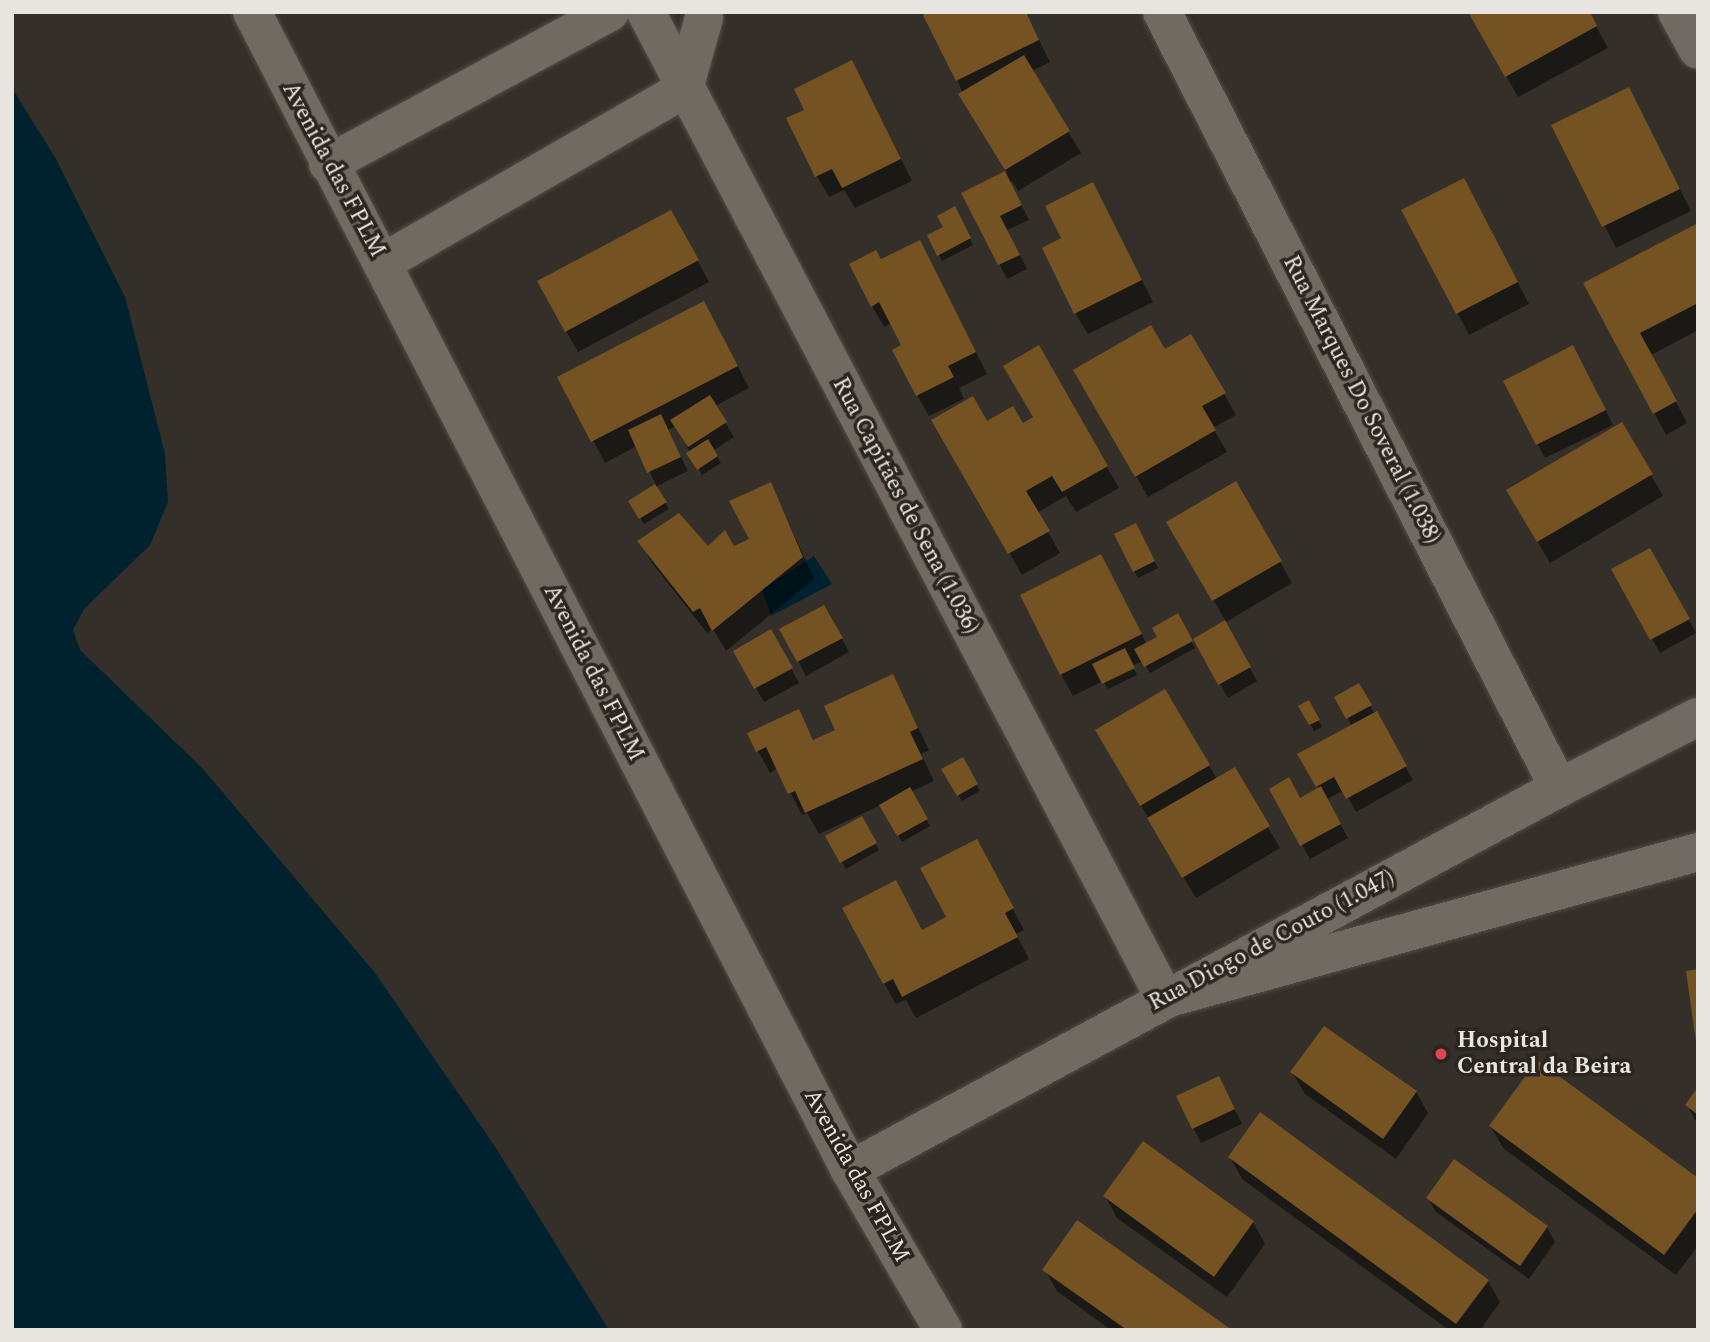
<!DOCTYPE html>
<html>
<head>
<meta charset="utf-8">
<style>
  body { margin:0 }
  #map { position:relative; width:1710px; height:1342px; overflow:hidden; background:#342f28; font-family:Spectral,serif }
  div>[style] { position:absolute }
  .water>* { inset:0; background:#00222f }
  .shadow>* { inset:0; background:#0007 }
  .building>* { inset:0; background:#755221 }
  .roads { filter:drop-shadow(0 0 2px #514d47) drop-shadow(0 0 2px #514d47) }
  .minor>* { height:38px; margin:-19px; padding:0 19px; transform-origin:19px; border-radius:19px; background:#706a63 }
  .dots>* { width:19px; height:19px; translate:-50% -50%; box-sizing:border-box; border:4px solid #2a251f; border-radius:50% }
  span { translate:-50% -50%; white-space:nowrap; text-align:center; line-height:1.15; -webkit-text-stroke:7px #2a251f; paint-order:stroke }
  .street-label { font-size:23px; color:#e8e5e0 }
  .poi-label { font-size:23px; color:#e8e5e0; font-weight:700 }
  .left { translate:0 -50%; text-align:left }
  .frame { position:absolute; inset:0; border:14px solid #e8e5e0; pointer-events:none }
</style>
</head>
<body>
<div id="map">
  <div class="water">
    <div style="clip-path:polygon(12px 88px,56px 159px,125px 297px,165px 454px,168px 502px,150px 545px,84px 609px,73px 630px,80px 650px,203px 769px,375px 973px,494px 1145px,609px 1330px,12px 1330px)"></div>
    <div style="clip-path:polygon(814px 556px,832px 584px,771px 616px,762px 589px)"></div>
  </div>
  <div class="shadow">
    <div style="clip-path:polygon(1025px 12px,1050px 62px,1032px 71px,1081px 153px,1018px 191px,1012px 181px,1010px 182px,1029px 220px,1007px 230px,1027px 269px,1007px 279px,963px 194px,1007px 172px,973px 116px,957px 80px)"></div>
    <div style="clip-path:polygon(1470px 12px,1588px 12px,1608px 48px,1518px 97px)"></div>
    <div style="clip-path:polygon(863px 83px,912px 181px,855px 208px,844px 190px,829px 197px,817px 176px)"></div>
    <div style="clip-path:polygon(1629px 89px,1691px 211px,1616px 248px,1553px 125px)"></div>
    <div style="clip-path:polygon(1093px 184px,1153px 302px,1088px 334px,1075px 313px)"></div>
    <div style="clip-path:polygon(1475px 201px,1529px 304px,1469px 335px,1404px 210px)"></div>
    <div style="clip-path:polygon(958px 215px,973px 245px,942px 261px,939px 255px,945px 228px)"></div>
    <div style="clip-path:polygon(1698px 225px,1698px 330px,1651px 355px,1687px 423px,1666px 435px,1586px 284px)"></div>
    <div style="clip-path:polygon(683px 233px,709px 282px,578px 352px,566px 331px)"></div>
    <div style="clip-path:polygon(920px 242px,987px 374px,959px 388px,964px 399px,929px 416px,917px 395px,903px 346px,892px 323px,884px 327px,872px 306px,881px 262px)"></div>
    <div style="clip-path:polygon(716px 324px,749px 388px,715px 406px,734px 437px,713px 451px,721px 463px,702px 475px,676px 426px,668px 430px,688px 471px,655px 487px,669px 509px,644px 524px,630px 502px,656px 485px,637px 446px,605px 463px,560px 378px)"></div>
    <div style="clip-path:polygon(1191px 336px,1236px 415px,1213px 428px,1227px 452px,1148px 497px,1075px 370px,1164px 351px)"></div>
    <div style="clip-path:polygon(1039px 348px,1119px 488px,1076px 512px,1066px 496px,1037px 513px,1060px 553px,1022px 575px,934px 421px,1022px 425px,1035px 418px)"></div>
    <div style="clip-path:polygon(1581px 361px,1613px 425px,1545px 458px,1505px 382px)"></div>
    <div style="clip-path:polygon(1621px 424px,1663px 496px,1550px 563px,1508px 491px)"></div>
    <div style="clip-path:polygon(771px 484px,814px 579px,726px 651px,713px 629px,707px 633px,652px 563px,640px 542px,733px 548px,751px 540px)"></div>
    <div style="clip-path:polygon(1236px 484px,1292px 583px,1226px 622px,1169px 522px)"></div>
    <div style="clip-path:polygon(1139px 532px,1158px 568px,1138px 578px,1116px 535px)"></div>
    <div style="clip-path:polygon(1650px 550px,1696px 633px,1660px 653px,1614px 570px)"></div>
    <div style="clip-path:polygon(1113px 578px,1147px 645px,1160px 638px,1177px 616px,1195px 648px,1150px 673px,1143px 661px,1132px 666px,1137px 675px,1108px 689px,1103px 681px,1073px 696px,1061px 674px)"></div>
    <div style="clip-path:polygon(824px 607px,849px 652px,806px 676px,782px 630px)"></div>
    <div style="clip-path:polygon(1225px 623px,1257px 681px,1228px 698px,1195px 639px)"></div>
    <div style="clip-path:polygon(771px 632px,799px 683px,764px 702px,735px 652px)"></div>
    <div style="clip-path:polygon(893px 676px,929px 750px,921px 754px,934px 781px,910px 792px,930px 826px,902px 842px,881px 805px,819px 834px,807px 813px,802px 815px,778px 768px,770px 773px,749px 734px,798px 711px,814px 741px,837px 731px)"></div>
    <div style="clip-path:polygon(1358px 685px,1413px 780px,1356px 812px,1344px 790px,1327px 799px,1348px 838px,1310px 859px,1271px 789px,1300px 800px,1319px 789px,1300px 755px,1352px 726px,1336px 697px)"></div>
    <div style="clip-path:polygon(1165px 691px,1217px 779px,1234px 769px,1280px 848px,1196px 898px,1097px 731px)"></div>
    <div style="clip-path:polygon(1308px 702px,1322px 727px,1314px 731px,1301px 707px)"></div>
    <div style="clip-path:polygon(962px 760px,980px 791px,962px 801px,944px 770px)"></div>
    <div style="clip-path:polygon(861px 818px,879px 850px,846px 869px,828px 837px)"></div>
    <div style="clip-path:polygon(988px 862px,1024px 930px,1016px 934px,1029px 959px,916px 1018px,906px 1000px,896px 1004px,884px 983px,948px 918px)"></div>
    <div style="clip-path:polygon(1292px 1072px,1416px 1092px,1428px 1113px,1396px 1159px,1305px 1094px)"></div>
    <div style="clip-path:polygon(1219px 1078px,1242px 1124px,1201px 1143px,1178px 1097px)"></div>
    <div style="clip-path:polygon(1698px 1090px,1698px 1125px,1687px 1105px)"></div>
    <div style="clip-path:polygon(1491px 1127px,1698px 1180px,1698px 1246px,1676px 1275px,1503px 1148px)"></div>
    <div style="clip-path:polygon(1230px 1157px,1488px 1281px,1500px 1302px,1480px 1330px,1449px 1330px,1242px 1179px)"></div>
    <div style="clip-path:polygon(1455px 1161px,1547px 1227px,1555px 1242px,1529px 1279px,1436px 1212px,1428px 1198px)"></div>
    <div style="clip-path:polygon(1105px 1196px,1253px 1222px,1265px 1244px,1227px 1297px,1117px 1218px)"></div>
    <div style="clip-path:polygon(1045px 1270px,1229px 1330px,1111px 1330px,1057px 1291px)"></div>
  </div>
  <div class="building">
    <div style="clip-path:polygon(929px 12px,1026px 12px,1039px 40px,956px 81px,923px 15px)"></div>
    <div style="clip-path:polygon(1468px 12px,1590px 12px,1597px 26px,1505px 77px)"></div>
    <div style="clip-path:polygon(1024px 55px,1070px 131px,1005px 170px,958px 94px)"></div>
    <div style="clip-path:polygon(852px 60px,901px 159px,842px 188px,832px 169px,815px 177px,786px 118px,804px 110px,794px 89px)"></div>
    <div style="clip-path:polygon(1629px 87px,1680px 189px,1602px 227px,1551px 125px)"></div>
    <div style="clip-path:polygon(1005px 171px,1022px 205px,1000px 216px,1020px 255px,998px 265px,961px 193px)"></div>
    <div style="clip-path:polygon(1464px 178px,1518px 282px,1456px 314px,1401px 210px)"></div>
    <div style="clip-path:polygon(1093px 182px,1142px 280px,1074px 314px,1042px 248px,1061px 238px,1045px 206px)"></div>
    <div style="clip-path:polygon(955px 206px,971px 238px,937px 256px,927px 235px,943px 227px,937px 216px)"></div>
    <div style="clip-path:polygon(671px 210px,699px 260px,565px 332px,537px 281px)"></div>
    <div style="clip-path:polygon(1698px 223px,1698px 303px,1640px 333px,1677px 401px,1653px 414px,1583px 283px)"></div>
    <div style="clip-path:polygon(920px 240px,976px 352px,948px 366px,954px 377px,916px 396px,892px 350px,901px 345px,879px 302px,871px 307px,849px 264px,876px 250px,881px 259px)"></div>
    <div style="clip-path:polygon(704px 301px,738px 366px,591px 442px,557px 377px)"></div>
    <div style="clip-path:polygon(1151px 325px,1165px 349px,1191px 334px,1226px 393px,1202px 406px,1216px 430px,1135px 477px,1073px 370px)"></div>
    <div style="clip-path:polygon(1039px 345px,1108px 466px,1062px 492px,1052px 476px,1026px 491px,1050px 531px,1008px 554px,931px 420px,973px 396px,987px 421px,1013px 406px,1023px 423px,1033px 417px,1003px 366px)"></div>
    <div style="clip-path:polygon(1573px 345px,1606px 410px,1536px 445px,1503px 381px)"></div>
    <div style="clip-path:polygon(710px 395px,727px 422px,688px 447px,670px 420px)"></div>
    <div style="clip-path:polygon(661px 414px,681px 457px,647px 473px,628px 430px)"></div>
    <div style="clip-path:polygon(1622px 422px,1653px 474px,1537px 542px,1506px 490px)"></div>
    <div style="clip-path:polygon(708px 439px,718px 456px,697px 470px,686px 453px)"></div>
    <div style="clip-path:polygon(1236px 481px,1282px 561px,1212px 601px,1166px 522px)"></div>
    <div style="clip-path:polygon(771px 482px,803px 557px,712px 631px,700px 608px,693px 612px,637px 541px,679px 513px,708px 546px,725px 530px,734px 546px,749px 539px,729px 501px)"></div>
    <div style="clip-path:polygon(655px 484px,667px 502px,639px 519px,628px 501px)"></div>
    <div style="clip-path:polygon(1136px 523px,1155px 561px,1133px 572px,1114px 534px)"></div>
    <div style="clip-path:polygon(1650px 548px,1690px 619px,1650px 640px,1611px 569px)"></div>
    <div style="clip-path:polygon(1101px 554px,1142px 634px,1060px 675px,1020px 595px)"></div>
    <div style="clip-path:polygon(824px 605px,843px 638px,797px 662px,779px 629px)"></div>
    <div style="clip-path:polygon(1178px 613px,1193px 641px,1144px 667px,1134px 649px,1157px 637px,1152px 628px)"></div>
    <div style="clip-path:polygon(1225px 620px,1251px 667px,1218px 685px,1193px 639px)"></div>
    <div style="clip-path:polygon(771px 629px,793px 668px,754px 689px,733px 651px)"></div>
    <div style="clip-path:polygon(1125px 648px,1135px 668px,1102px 684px,1092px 664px)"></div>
    <div style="clip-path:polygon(893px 674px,918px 728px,910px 732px,923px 759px,805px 813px,795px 791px,788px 794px,766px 747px,756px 752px,747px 733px,799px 709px,813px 740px,835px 730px,824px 706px)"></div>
    <div style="clip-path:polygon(1359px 683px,1372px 705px,1346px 719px,1334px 697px)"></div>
    <div style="clip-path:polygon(1165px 689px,1210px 765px,1140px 806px,1095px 730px)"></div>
    <div style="clip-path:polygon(1309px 700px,1320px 720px,1309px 725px,1298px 706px)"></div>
    <div style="clip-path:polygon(1377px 711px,1407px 766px,1346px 799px,1334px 777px,1316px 787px,1297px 754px)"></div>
    <div style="clip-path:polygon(963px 757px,978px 784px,957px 796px,941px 769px)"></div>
    <div style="clip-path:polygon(1235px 767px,1270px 826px,1182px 878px,1147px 818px)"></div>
    <div style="clip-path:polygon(1289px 777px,1300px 798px,1321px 786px,1341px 824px,1300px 846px,1269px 789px)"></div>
    <div style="clip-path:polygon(910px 787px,928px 819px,897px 836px,879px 805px)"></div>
    <div style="clip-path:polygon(862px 816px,877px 843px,840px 863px,825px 836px)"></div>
    <div style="clip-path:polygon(977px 839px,1014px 908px,1005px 913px,1018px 937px,902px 997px,893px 979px,883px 984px,842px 908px,896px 880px,922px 930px,946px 917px,920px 868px)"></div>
    <div style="clip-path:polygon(1698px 969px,1698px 1042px,1696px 1042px,1686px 971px)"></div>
    <div style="clip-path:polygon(1324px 1026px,1417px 1091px,1383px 1139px,1290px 1072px)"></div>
    <div style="clip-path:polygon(1537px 1060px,1698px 1178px,1698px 1209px,1664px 1255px,1489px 1126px)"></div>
    <div style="clip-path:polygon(1219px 1076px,1235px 1109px,1192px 1129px,1176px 1096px)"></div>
    <div style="clip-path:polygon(1698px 1087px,1698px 1115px,1685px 1105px)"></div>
    <div style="clip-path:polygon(1260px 1112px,1489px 1280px,1456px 1324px,1228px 1157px)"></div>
    <div style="clip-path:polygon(1143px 1141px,1254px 1221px,1214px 1277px,1103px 1196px)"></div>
    <div style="clip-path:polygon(1454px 1159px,1548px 1226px,1520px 1266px,1426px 1198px)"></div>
    <div style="clip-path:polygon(1077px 1220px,1232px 1330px,1127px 1330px,1042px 1270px)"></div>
  </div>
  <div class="roads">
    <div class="minor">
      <div style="left:252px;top:12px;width:1303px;rotate:62.69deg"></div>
      <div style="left:850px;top:1170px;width:185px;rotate:59.8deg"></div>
      <div style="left:646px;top:12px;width:1115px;rotate:62.26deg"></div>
      <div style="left:1165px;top:999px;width:553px;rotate:-15.42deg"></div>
      <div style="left:1162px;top:12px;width:872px;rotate:62.91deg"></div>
      <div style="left:1677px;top:12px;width:43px;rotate:61.1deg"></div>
      <div style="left:328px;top:164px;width:320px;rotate:-28.3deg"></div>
      <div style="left:382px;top:263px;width:349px;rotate:-29.9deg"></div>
      <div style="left:684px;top:89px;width:74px;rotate:-74.3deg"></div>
      <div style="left:850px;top:1170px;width:805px;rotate:-28.32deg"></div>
      <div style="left:1559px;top:788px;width:156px;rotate:-27.1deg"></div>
    </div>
  </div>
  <div class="dots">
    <div style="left:1441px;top:1054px;background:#e0444e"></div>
  </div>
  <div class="street-label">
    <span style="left:333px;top:170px;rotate:62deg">Avenida das FPLM</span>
    <span style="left:1361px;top:400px;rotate:63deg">Rua Marques Do Soveral (1.038)</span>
    <span style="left:905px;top:506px;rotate:62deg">Rua Capitães de Sena (1.036)</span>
    <span style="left:593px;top:673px;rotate:63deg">Avenida das FPLM</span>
    <span style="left:1272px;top:941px;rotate:-28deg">Rua Diogo de Couto (1.047)</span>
    <span style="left:856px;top:1176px;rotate:61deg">Avenida das FPLM</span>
  </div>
  <div class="poi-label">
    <span class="left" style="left:1457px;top:1054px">Hospital<br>Central da Beira</span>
  </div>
  <div class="frame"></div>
</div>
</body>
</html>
